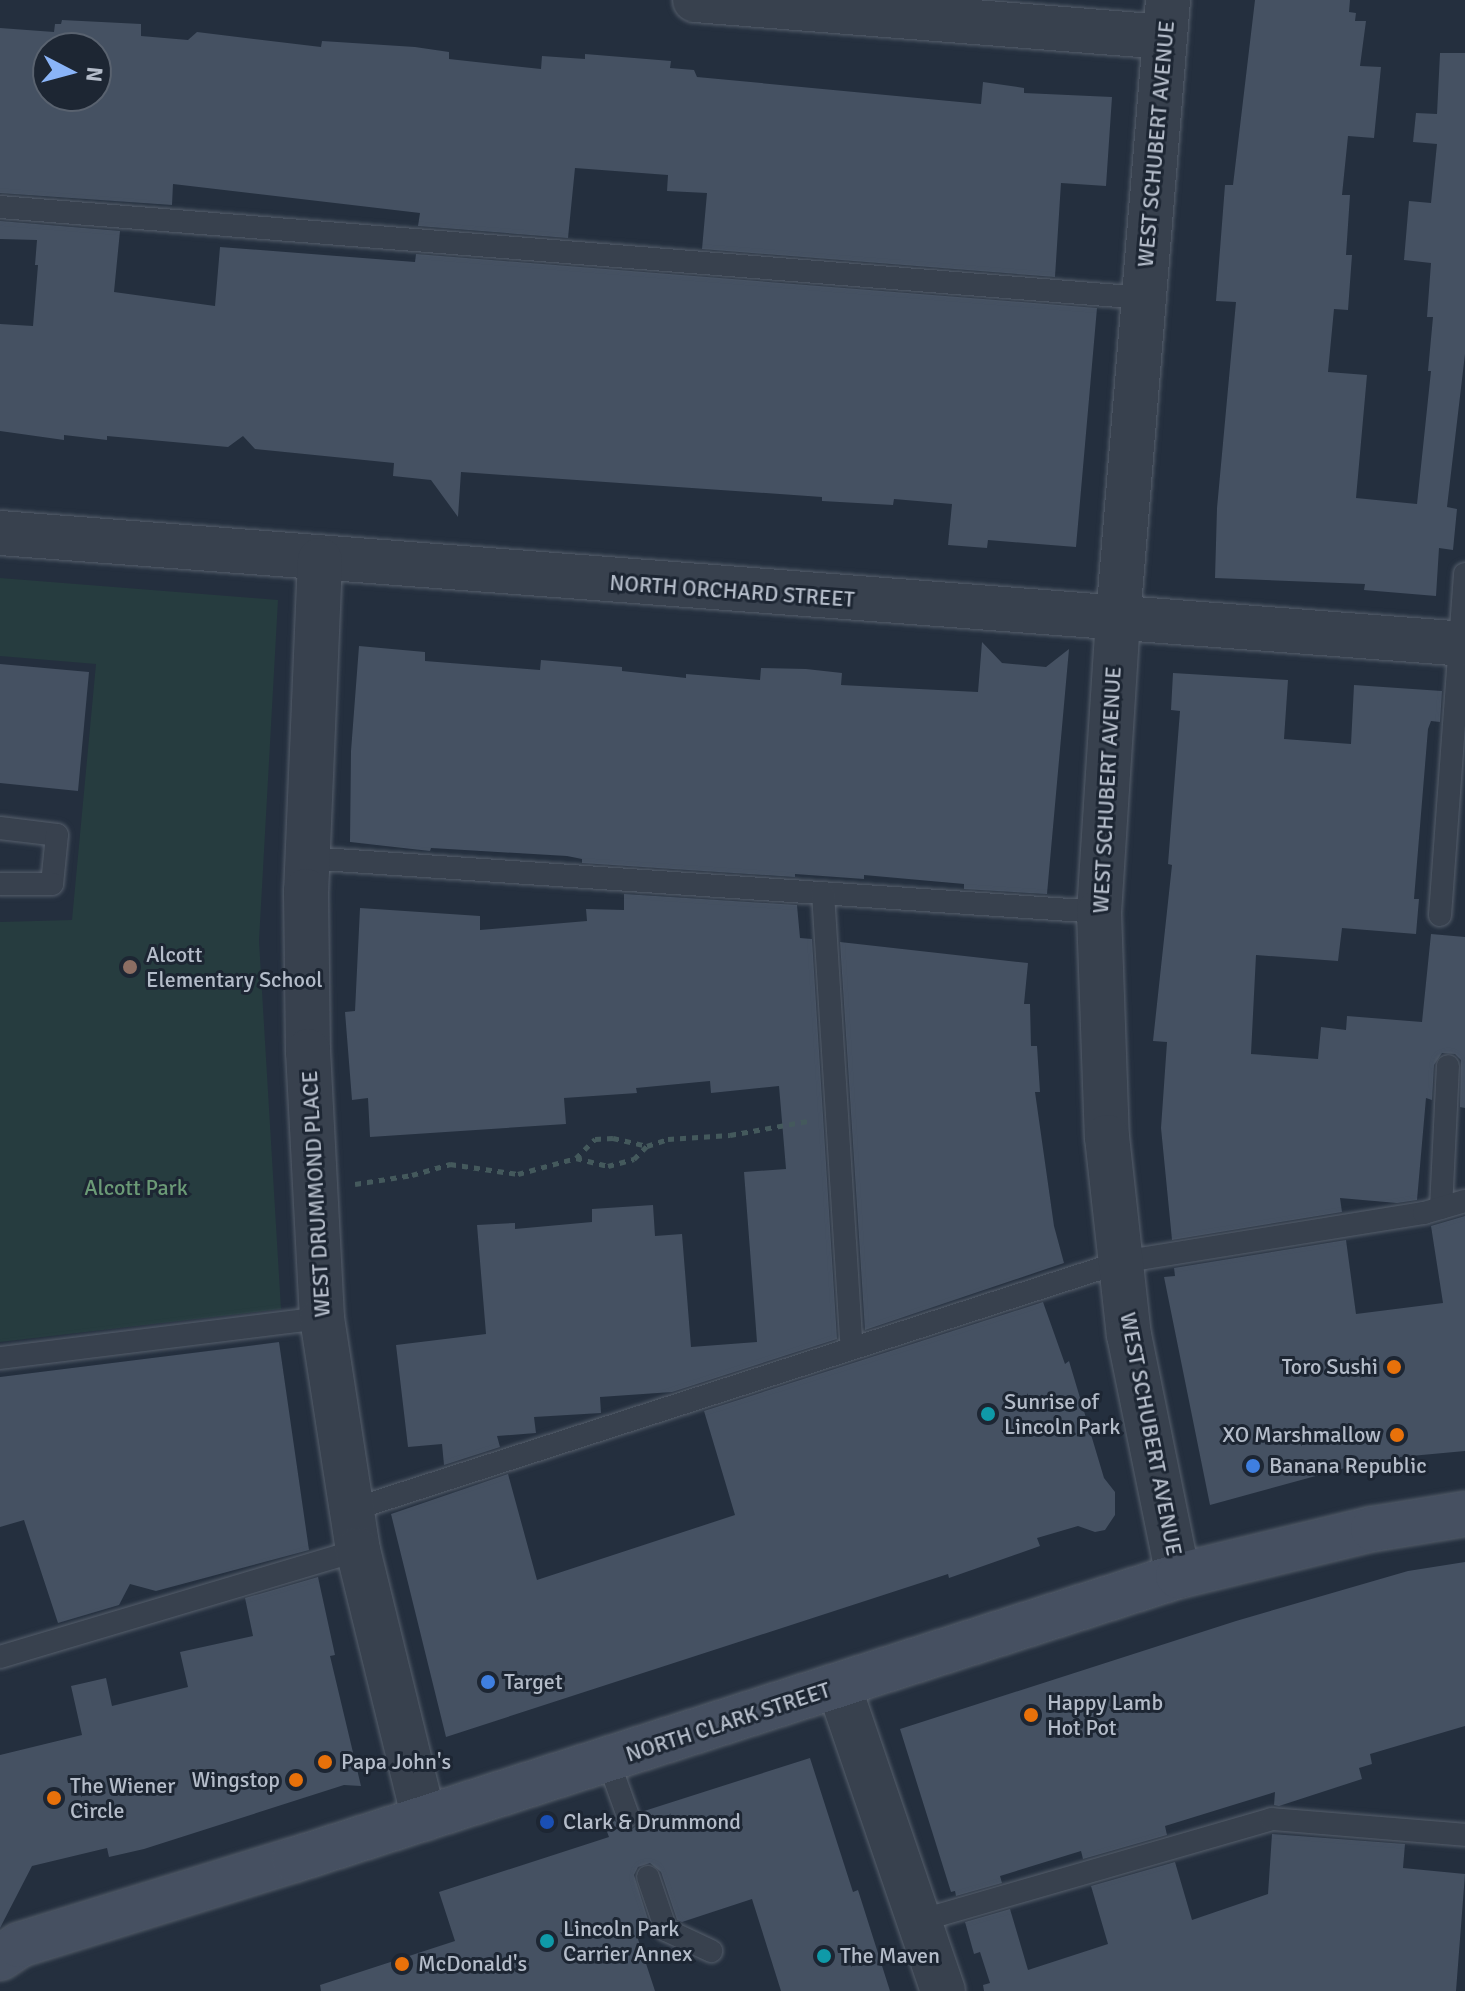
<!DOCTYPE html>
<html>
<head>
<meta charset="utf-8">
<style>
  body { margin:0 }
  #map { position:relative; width:1465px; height:1991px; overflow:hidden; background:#242f3e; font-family:Signika,sans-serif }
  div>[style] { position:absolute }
  .green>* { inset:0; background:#263c3f }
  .building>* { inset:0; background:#455162 }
  .path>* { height:5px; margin-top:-2.5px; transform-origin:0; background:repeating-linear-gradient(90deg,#44595c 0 6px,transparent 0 12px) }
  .roads { filter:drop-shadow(0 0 2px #565f6c) drop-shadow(0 0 2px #565f6c) }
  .service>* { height:22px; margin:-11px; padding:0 11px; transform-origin:11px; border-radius:11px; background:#38414e }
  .minor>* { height:44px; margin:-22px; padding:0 22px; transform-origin:22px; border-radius:22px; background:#38414e }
  .secondary>* { height:44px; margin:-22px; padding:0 22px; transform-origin:22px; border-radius:22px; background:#465061 }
  .dots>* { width:22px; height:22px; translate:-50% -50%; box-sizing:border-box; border:4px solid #1d2633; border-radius:50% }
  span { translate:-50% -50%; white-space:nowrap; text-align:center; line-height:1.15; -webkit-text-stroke:6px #1d2633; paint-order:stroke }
  .street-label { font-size:22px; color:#b4bcc9 }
  .poi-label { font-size:22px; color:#b4bcc9 }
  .left { translate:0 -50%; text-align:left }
  .right { translate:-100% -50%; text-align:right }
  .park-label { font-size:22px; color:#6b9a76 }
  .north { position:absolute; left:32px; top:32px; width:80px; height:80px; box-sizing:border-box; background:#1d2633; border:2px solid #59626f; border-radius:50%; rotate:96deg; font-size:22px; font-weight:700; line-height:32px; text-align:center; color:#b4bcc9 }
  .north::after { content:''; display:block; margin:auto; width:28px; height:36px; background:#8ab4f8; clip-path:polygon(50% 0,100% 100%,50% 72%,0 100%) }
</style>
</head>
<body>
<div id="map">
  <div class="green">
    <div style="clip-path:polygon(0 578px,278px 600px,259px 941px,281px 1309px,0 1342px,0 922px,72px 920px,96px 664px,0 656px)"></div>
  </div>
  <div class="building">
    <div style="clip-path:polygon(1255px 0,1350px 0,1349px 12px,1356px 13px,1355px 21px,1366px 21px,1360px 66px,1381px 67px,1374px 138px,1348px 136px,1342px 195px,1350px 195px,1346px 255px,1352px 255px,1348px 310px,1334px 309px,1328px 372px,1367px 375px,1356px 498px,1417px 504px,1431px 371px,1428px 371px,1433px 317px,1427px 317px,1431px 263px,1404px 260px,1409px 201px,1431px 203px,1437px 144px,1413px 142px,1416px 113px,1437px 114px,1440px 53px,1465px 53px,1465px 354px,1447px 507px,1457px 509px,1453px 550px,1439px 548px,1436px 596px,1364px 590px,1365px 584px,1215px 578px,1217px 508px,1236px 302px,1216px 301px,1225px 185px,1233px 185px)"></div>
    <div style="clip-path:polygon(evenodd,62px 20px,141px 24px,141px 36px,188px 40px,197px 32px,321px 47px,322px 41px,415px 47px,449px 52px,449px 59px,541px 69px,542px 56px,585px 59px,585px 54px,671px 61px,670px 68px,694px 70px,697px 77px,981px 104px,983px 82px,1024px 88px,1024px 93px,1112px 97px,1106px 186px,1061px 183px,1055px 277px,702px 249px,707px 193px,667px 191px,668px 175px,575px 168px,568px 238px,418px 226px,420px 213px,173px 184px,172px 205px,0 193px,0 28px,54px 32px,55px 24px,61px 24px,62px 20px,48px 48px,96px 48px,96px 96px,48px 96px,48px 48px)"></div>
    <div style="clip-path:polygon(0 221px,120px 231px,114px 292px,215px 306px,220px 247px,415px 262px,416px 254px,1097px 308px,1076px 547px,988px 540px,987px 548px,948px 545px,952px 504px,894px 499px,893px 505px,822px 501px,822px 497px,461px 472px,458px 517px,431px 480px,393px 476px,394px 463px,255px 449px,243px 436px,228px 447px,107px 436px,107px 440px,64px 435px,64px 440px,0 431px,0 324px,33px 326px,38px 265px,35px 265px,37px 240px,0 239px)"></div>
    <div style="clip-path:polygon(982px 642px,1002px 663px,1046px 667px,1069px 649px,1047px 894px,964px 889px,964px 884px,864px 875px,864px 879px,795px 874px,795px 877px,582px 863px,582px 859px,567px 856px,431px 848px,430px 851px,350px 842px,351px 751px,359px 646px,425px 652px,425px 661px,540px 670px,541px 660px,622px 667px,622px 671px,686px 678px,686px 674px,760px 680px,761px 668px,806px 669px,842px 673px,841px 685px,978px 692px)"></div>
    <div style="clip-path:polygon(0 664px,89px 672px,78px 791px,0 783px)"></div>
    <div style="clip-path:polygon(1173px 673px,1288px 680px,1284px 739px,1351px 744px,1354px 685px,1442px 691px,1440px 722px,1431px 721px,1428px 729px,1414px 899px,1419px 899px,1416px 934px,1342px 928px,1338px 961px,1256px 955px,1251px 1054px,1318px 1059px,1321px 1027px,1346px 1030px,1347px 1016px,1422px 1022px,1431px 934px,1465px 937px,1465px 1108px,1460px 1107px,1461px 1060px,1455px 1054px,1442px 1053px,1434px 1065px,1432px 1100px,1426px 1098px,1417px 1200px,1397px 1203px,1340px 1198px,1342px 1212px,1172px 1240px,1161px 1128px,1167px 1042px,1153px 1041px,1172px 865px,1168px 864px,1180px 711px,1171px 710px)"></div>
    <div style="clip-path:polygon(624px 894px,797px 905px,800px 938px,812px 939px,837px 1339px,672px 1392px,600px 1397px,601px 1413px,534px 1417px,536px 1433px,497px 1436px,500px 1447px,444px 1465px,442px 1444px,408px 1447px,396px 1345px,486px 1334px,477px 1225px,515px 1223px,515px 1229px,592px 1222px,592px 1209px,653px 1205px,655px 1236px,682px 1234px,691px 1347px,757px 1342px,744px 1172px,786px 1169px,779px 1086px,711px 1093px,710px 1081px,636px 1088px,637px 1093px,564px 1098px,566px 1124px,370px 1137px,368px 1098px,352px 1100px,345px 1012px,355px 1011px,360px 908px,480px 916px,480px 930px,587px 921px,586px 909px,624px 910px)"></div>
    <div style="clip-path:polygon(840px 942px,1028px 963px,1024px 1004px,1030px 1004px,1031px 1046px,1037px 1046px,1040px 1092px,1035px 1092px,1054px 1226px,1064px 1263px,865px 1330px)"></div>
    <div style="clip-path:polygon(1465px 1216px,1465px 1451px,1400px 1457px,1392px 1467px,1378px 1459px,1210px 1505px,1164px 1277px,1175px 1276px,1174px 1268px,1346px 1240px,1356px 1314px,1443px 1303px,1431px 1226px)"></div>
    <div style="clip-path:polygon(1043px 1302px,1065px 1364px,1069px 1361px,1104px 1478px,1115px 1492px,1115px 1515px,1105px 1530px,1095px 1532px,1078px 1526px,1037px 1538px,1040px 1546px,949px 1578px,948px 1574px,446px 1737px,391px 1514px,508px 1474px,537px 1580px,735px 1515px,704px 1411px)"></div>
    <div style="clip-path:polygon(279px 1342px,309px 1550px,156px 1591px,130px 1584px,119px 1605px,58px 1623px,24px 1520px,0 1527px,0 1377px)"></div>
    <div style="clip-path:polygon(1465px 1562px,1465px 1726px,1370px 1754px,1372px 1764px,1359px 1768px,1362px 1779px,1279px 1806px,1274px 1805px,1275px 1792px,1165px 1826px,1167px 1835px,1083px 1859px,1081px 1851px,1000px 1876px,1002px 1883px,956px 1896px,955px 1891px,951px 1892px,900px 1729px,1236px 1621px,1408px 1571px)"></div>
    <div style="clip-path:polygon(318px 1577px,335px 1655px,330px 1656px,361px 1786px,344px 1785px,144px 1849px,109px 1857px,107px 1848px,32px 1866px,0 1928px,0 1755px,82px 1735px,71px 1686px,106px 1678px,112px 1706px,188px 1687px,180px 1652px,253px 1636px,245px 1598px)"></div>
    <div style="clip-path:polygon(810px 1758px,853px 1892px,858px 1890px,890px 1991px,781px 1991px,752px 1899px,682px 1922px,677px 1920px,661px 1872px,650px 1863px,638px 1867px,634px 1875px,652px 1932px,637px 1936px,655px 1991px,321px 1991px,320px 1985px,455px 1941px,439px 1892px,609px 1837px,604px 1824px,615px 1821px,620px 1827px,632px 1829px,639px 1824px,641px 1812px)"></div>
    <div style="clip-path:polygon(1272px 1834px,1405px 1844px,1403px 1868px,1465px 1874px,1456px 1991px,984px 1991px,983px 1985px,990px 1983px,980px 1952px,974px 1954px,965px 1922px,1010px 1909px,1028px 1970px,1108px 1944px,1091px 1886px,1175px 1862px,1192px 1920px,1268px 1894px)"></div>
  </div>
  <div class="path">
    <div style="left:576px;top:1158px;width:27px;rotate:-45deg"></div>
    <div style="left:595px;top:1139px;width:18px;rotate:-3deg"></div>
    <div style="left:613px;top:1138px;width:35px;rotate:13deg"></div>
    <div style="left:355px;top:1184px;width:58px;rotate:-9deg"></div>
    <div style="left:412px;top:1175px;width:40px;rotate:-16deg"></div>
    <div style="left:450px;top:1164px;width:69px;rotate:8.4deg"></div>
    <div style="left:518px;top:1174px;width:60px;rotate:-15.4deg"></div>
    <div style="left:576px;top:1158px;width:33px;rotate:14deg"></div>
    <div style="left:608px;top:1166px;width:27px;rotate:-15deg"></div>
    <div style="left:634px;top:1159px;width:18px;rotate:-45deg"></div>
    <div style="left:647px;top:1146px;width:22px;rotate:-18deg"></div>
    <div style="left:668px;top:1139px;width:62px;rotate:-3.7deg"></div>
    <div style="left:730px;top:1135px;width:79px;rotate:-10.2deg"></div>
  </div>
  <div class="roads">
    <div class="service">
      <div style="left:0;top:207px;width:1148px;rotate:4.55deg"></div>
      <div style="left:0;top:828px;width:57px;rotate:7deg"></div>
      <div style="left:57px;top:835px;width:49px;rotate:95.8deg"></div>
      <div style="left:52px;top:884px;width:52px;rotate:180deg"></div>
      <div style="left:307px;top:858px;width:794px;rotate:3.9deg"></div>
      <div style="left:823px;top:893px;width:456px;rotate:86.4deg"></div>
      <div style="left:1440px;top:915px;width:342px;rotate:-85.8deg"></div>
      <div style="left:1441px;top:1208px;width:142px;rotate:-87.2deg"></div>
      <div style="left:0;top:1358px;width:324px;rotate:-7.1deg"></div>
      <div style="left:351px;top:1510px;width:809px;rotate:-17.85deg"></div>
      <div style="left:1121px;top:1262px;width:307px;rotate:-9.2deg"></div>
      <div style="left:1424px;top:1213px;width:43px;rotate:-16.3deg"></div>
      <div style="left:0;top:1657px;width:374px;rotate:-16.6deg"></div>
      <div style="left:608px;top:1760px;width:59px;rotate:70.3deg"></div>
      <div style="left:648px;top:1877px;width:56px;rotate:71.2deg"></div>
      <div style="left:666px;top:1930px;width:50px;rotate:25deg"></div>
      <div style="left:919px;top:1921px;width:367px;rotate:-16.1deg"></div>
      <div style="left:1272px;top:1819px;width:194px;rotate:4.7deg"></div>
    </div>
    <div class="minor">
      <div style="left:695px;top:0;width:471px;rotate:4.5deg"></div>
      <div style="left:1168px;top:0;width:621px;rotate:94.62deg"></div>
      <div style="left:1118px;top:619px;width:294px;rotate:93.7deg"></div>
      <div style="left:1099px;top:912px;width:225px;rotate:88deg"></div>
      <div style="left:1107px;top:1137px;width:199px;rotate:83.7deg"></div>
      <div style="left:1129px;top:1335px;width:246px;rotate:78.5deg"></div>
      <div style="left:0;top:533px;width:1469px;rotate:4.33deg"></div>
      <div style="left:320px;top:560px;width:331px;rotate:92.4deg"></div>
      <div style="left:306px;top:891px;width:160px;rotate:89.3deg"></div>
      <div style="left:308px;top:1051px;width:267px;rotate:87deg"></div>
      <div style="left:322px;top:1318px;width:235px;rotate:81.2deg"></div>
      <div style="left:358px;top:1550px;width:276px;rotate:76.2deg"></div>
      <div style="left:839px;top:1687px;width:321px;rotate:71.1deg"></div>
    </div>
    <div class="secondary">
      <div style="left:0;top:1958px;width:23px;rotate:-34deg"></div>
      <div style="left:19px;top:1945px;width:288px;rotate:-17.2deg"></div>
      <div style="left:294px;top:1860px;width:928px;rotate:-17.81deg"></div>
      <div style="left:1178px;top:1576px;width:201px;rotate:-13.6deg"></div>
      <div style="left:1373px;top:1529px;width:93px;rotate:-9.3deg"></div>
    </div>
  </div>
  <div class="dots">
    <div style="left:130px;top:967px;background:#8d6e63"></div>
    <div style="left:1394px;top:1367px;background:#e8710a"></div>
    <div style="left:988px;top:1414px;background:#0f9aa8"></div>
    <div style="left:1397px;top:1435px;background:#e8710a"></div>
    <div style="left:1253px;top:1466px;background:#3f7fe0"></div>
    <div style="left:488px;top:1682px;background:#3f7fe0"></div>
    <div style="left:1031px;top:1715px;background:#e8710a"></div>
    <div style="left:325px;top:1762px;background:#e8710a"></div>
    <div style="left:296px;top:1780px;background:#e8710a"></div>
    <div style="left:54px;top:1798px;background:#e8710a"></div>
    <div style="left:547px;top:1822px;background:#1a4fb4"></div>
    <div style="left:547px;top:1941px;background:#0f9aa8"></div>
    <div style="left:824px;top:1956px;background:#0f9aa8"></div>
    <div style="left:402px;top:1964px;background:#e8710a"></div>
  </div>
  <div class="street-label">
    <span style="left:1156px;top:144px;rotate:-85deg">WEST SCHUBERT AVENUE</span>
    <span style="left:732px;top:591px;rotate:4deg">NORTH ORCHARD STREET</span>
    <span style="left:1107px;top:790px;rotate:-87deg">WEST SCHUBERT AVENUE</span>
    <span style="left:316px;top:1194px;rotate:-93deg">WEST DRUMMOND PLACE</span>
    <span style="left:1151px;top:1434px;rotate:79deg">WEST SCHUBERT AVENUE</span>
    <span style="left:728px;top:1722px;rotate:-18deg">NORTH CLARK STREET</span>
  </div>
  <div class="poi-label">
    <span class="left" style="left:146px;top:967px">Alcott<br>Elementary School</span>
    <span class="right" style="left:1378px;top:1367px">Toro Sushi</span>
    <span class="left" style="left:1004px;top:1414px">Sunrise of<br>Lincoln Park</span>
    <span class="right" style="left:1381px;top:1435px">XO Marshmallow</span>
    <span class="left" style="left:1269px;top:1466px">Banana Republic</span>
    <span class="left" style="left:504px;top:1682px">Target</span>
    <span class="left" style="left:1047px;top:1715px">Happy Lamb<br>Hot Pot</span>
    <span class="left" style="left:341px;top:1762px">Papa John's</span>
    <span class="right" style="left:280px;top:1780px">Wingstop</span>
    <span class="left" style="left:70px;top:1798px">The Wiener<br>Circle</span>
    <span class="left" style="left:563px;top:1822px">Clark &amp; Drummond</span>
    <span class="left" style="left:563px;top:1941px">Lincoln Park<br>Carrier Annex</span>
    <span class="left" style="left:840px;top:1956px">The Maven</span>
    <span class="left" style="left:418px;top:1964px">McDonald's</span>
  </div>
  <div class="park-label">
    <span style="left:136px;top:1188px">Alcott Park</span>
  </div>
  <div class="north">N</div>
</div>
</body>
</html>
